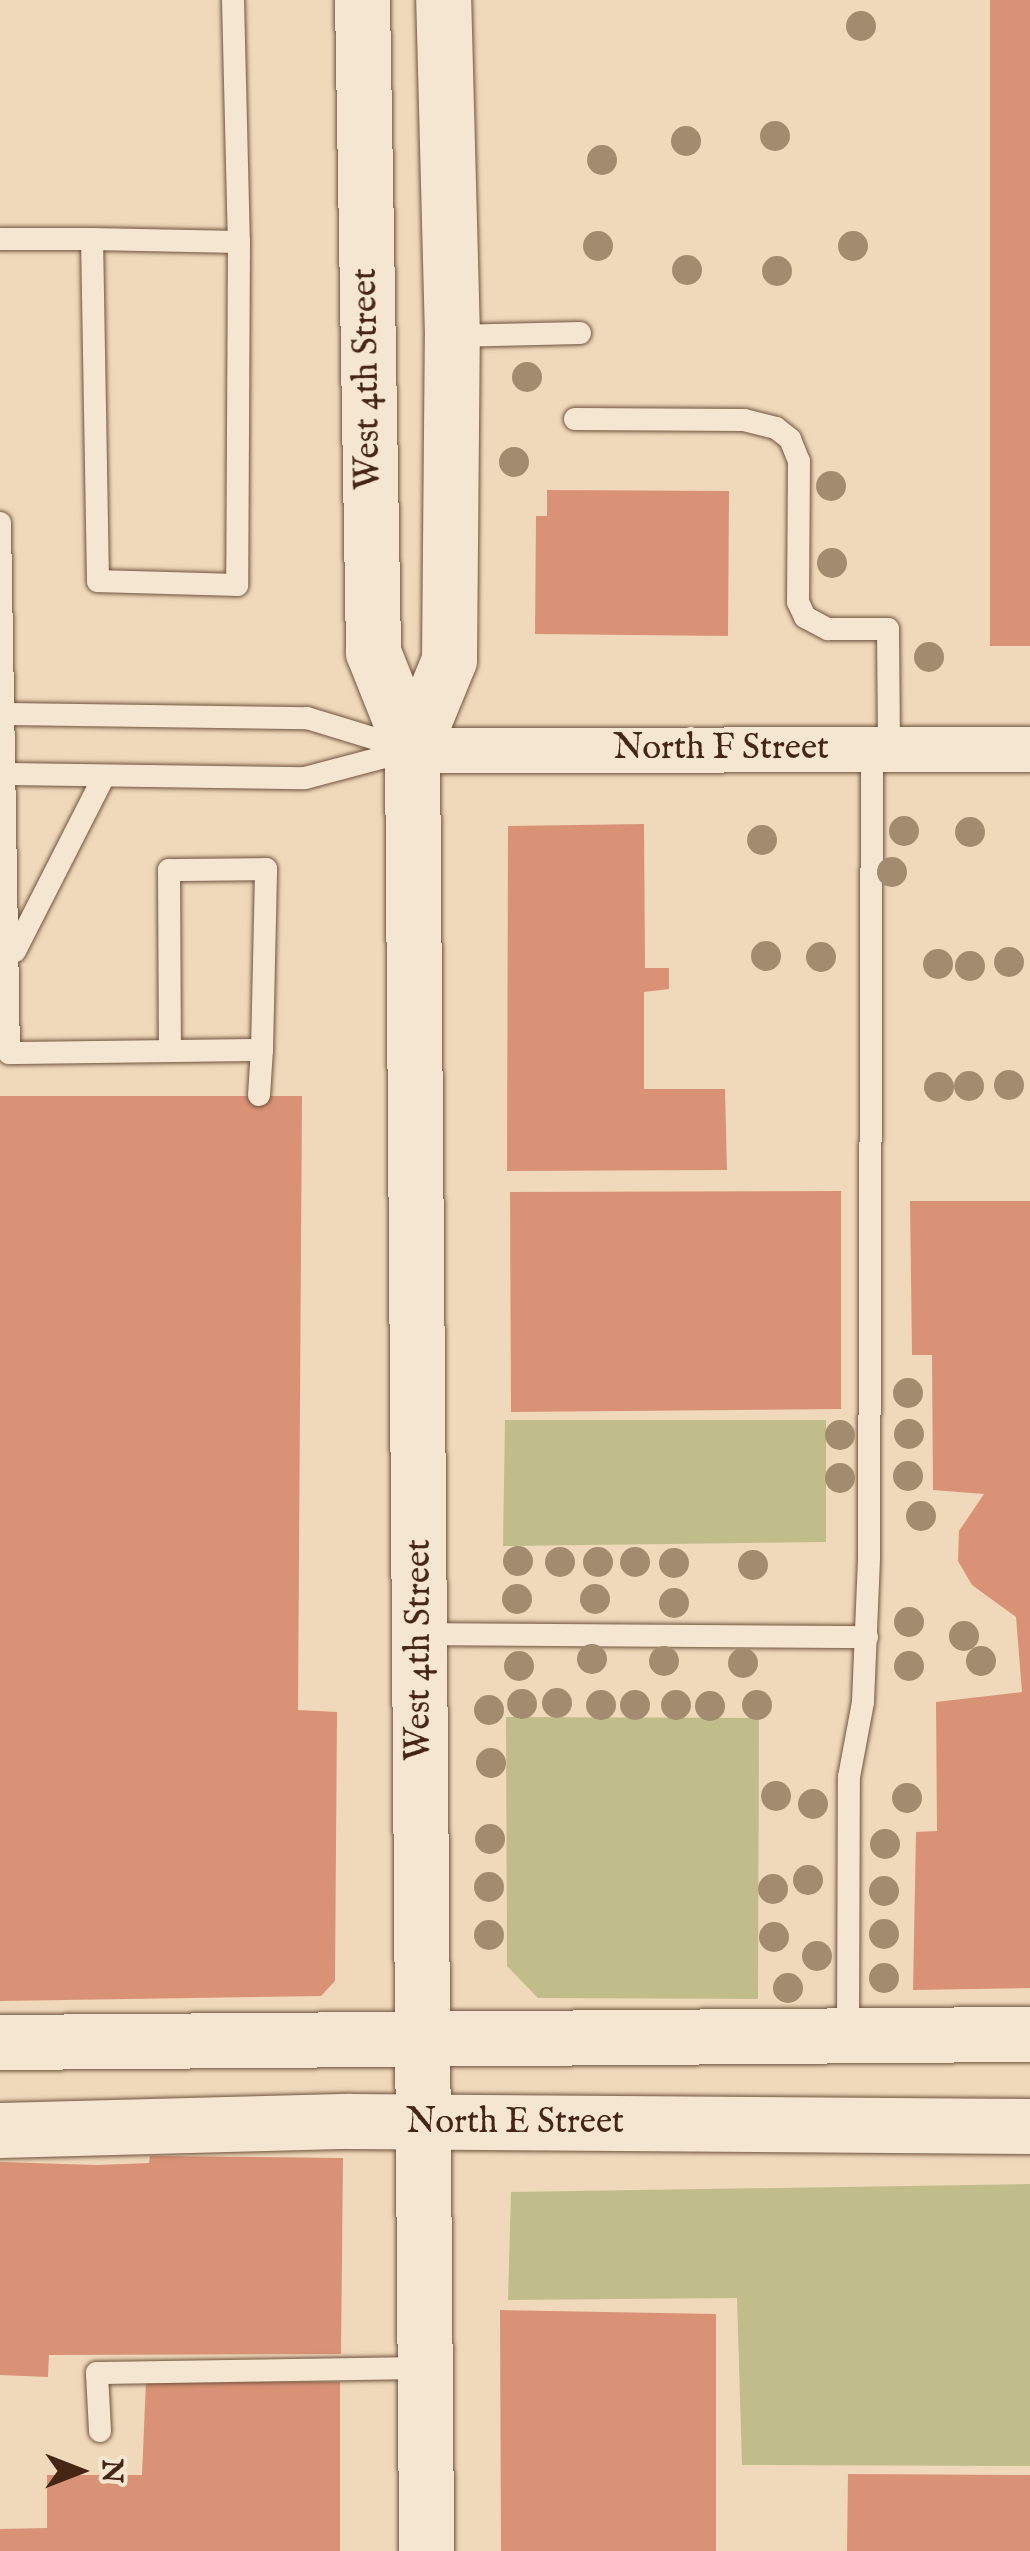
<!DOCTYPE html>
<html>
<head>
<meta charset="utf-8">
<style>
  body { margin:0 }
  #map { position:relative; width:1030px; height:2551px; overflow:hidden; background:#efd9ba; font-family:"IM FELL English",serif }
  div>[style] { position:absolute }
  .green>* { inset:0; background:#c1bd8b }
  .building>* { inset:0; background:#da9276 }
  .roads { filter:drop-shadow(0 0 2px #70533e) drop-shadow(0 0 2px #70533e) }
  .service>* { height:22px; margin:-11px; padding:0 11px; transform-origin:11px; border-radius:11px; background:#f5e6d2 }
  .minor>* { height:45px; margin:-22.5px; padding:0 22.5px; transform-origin:22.5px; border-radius:22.5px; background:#f5e6d2 }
  .secondary>* { height:55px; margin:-27.5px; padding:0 27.5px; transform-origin:27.5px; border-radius:27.5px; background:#f5e6d2 }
  .trees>* { width:30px; height:30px; margin:-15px; border-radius:50%; background:#a38b6f }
  span { translate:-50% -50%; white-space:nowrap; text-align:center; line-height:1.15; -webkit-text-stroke:8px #f5e6d2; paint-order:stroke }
  .street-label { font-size:35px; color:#452615 }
  .north { position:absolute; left:30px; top:2421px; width:100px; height:100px; -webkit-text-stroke:8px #f5e6d2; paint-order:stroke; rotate:90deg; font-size:28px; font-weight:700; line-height:40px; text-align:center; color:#452615 }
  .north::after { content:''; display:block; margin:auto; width:35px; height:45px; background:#452615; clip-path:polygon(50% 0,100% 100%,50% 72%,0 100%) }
</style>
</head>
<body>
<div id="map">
  <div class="green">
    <div style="clip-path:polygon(505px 1420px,826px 1420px,826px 1542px,503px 1546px)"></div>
    <div style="clip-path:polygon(506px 1717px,759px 1718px,758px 1999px,538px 1998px,507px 1966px)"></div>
    <div style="clip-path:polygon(1030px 2184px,1030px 2466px,742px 2465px,737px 2298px,508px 2300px,511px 2192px)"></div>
  </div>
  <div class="building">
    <div style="clip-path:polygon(990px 0,1030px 0,1030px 646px,990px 646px)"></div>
    <div style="clip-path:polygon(547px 490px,729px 491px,728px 636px,535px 634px,536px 516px,547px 516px)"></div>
    <div style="clip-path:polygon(644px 824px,645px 968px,669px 968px,669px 989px,644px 992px,644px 1089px,725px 1089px,727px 1170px,507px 1171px,508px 826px)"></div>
    <div style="clip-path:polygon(0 1096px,302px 1096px,298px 1710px,337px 1712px,335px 1981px,321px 1996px,0 2001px)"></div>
    <div style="clip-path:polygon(841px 1191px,841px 1409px,511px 1412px,510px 1192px)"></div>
    <div style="clip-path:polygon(910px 1201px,1030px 1201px,1030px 1988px,913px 1990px,916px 1832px,937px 1831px,936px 1702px,1022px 1692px,1016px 1617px,972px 1585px,958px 1561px,959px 1531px,984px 1494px,933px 1490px,932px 1355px,912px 1355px)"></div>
    <div style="clip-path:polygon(150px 2156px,343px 2158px,341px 2354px,49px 2355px,48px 2377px,0 2375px,0 2162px,97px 2165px,149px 2163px)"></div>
    <div style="clip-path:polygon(500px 2310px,716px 2314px,716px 2551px,501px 2551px)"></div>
    <div style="clip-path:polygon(146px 2381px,340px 2382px,340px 2551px,0 2551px,0 2529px,47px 2528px,47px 2475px,142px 2475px)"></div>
    <div style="clip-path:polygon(848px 2474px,1030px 2475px,1030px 2551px,847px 2551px)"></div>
  </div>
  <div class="roads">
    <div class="service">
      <div style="left:233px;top:0;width:242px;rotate:88.6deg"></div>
      <div style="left:0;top:239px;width:92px"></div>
      <div style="left:92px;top:239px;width:147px;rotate:1.2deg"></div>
      <div style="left:239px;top:242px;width:343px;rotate:90.3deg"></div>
      <div style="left:237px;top:585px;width:139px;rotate:-178.4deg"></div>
      <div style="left:98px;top:581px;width:342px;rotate:-91deg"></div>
      <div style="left:452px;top:336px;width:128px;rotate:-1.3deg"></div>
      <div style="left:575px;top:419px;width:169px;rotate:0.3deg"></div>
      <div style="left:744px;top:420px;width:33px;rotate:14deg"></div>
      <div style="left:776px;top:428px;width:18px;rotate:38deg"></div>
      <div style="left:790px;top:439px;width:24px;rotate:68deg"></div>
      <div style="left:799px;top:461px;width:141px;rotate:90.4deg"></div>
      <div style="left:798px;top:602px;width:17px;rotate:65deg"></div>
      <div style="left:805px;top:617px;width:26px;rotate:28deg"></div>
      <div style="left:828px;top:629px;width:60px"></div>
      <div style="left:888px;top:629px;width:120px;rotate:89.5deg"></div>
      <div style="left:0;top:523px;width:530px;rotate:89.03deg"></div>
      <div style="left:9px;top:1053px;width:253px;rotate:-0.7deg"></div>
      <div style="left:262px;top:1050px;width:181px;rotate:-88.7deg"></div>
      <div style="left:266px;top:869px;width:97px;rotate:179.4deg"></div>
      <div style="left:169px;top:870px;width:180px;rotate:89.7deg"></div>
      <div style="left:8px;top:714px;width:299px;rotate:0.8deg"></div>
      <div style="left:307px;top:718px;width:102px;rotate:17deg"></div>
      <div style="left:8px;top:774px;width:297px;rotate:0.8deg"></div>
      <div style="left:305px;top:778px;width:110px;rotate:-14.8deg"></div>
      <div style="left:15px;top:951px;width:196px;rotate:-63deg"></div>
      <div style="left:259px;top:1095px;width:45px;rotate:-86.2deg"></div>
      <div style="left:420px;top:1634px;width:447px;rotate:0.4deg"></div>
      <div style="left:848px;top:2033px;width:256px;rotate:-89.8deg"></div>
      <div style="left:849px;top:1777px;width:76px;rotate:-79.4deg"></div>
      <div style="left:863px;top:1702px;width:146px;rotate:-87.6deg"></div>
      <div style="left:869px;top:1556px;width:807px;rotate:-89.79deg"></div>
      <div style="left:100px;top:2431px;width:58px;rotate:-93deg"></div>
      <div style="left:97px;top:2373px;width:328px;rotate:-0.9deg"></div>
    </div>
    <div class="minor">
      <div style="left:412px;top:750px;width:618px;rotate:-0.09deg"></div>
    </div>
    <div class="secondary">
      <div style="left:362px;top:0;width:652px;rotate:89.03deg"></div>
      <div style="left:373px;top:652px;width:105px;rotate:68.3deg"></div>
      <div style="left:412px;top:750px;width:1801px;rotate:89.55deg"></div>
      <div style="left:412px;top:750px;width:97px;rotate:-67.7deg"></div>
      <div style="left:449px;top:660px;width:324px;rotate:-89.5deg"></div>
      <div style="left:452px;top:336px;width:336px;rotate:-91.5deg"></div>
      <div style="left:0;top:2042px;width:1030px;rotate:-0.45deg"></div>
      <div style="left:0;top:2130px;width:350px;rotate:-1.5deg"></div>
      <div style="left:350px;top:2121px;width:680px;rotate:0.42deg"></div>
    </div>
  </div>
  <div class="trees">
    <div style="left:861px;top:26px"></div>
    <div style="left:775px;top:136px"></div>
    <div style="left:686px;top:141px"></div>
    <div style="left:602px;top:160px"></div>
    <div style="left:598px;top:246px"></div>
    <div style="left:853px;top:246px"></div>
    <div style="left:687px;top:270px"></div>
    <div style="left:777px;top:271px"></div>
    <div style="left:527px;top:377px"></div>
    <div style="left:514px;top:462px"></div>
    <div style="left:831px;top:486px"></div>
    <div style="left:832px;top:563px"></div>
    <div style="left:929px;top:657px"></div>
    <div style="left:904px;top:831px"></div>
    <div style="left:970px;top:832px"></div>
    <div style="left:762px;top:840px"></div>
    <div style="left:892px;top:872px"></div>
    <div style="left:766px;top:956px"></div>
    <div style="left:821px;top:957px"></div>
    <div style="left:1009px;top:962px"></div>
    <div style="left:938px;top:964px"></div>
    <div style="left:970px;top:966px"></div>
    <div style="left:1009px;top:1085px"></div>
    <div style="left:969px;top:1086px"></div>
    <div style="left:939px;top:1087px"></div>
    <div style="left:908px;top:1393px"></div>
    <div style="left:909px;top:1434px"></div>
    <div style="left:840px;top:1435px"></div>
    <div style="left:908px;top:1476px"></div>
    <div style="left:840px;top:1478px"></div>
    <div style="left:921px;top:1516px"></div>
    <div style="left:518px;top:1561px"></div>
    <div style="left:560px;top:1562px"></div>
    <div style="left:598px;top:1562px"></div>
    <div style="left:635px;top:1562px"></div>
    <div style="left:674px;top:1563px"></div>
    <div style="left:753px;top:1565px"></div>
    <div style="left:517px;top:1599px"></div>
    <div style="left:595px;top:1599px"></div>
    <div style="left:674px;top:1603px"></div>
    <div style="left:909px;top:1622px"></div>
    <div style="left:964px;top:1636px"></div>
    <div style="left:592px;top:1659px"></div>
    <div style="left:664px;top:1661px"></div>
    <div style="left:981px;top:1661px"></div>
    <div style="left:743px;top:1663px"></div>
    <div style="left:519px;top:1666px"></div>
    <div style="left:909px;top:1666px"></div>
    <div style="left:557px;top:1703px"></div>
    <div style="left:522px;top:1704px"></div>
    <div style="left:601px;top:1705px"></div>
    <div style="left:635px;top:1705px"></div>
    <div style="left:676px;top:1705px"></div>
    <div style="left:757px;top:1705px"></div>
    <div style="left:710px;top:1706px"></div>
    <div style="left:489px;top:1710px"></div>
    <div style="left:491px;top:1763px"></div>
    <div style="left:776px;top:1796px"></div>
    <div style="left:907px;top:1798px"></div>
    <div style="left:813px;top:1804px"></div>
    <div style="left:490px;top:1839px"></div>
    <div style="left:885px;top:1844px"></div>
    <div style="left:808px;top:1880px"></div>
    <div style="left:489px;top:1887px"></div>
    <div style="left:773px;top:1889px"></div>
    <div style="left:884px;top:1891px"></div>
    <div style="left:884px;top:1934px"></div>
    <div style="left:489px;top:1935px"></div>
    <div style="left:774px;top:1937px"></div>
    <div style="left:817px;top:1956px"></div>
    <div style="left:884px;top:1978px"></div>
    <div style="left:788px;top:1988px"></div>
  </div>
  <div class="street-label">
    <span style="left:368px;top:379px;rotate:-91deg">West 4th Street</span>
    <span style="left:721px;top:749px">North F Street</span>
    <span style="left:420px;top:1650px;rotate:-90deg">West 4th Street</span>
    <span style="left:515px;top:2123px">North E Street</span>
  </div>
  <div class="north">N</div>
</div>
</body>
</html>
